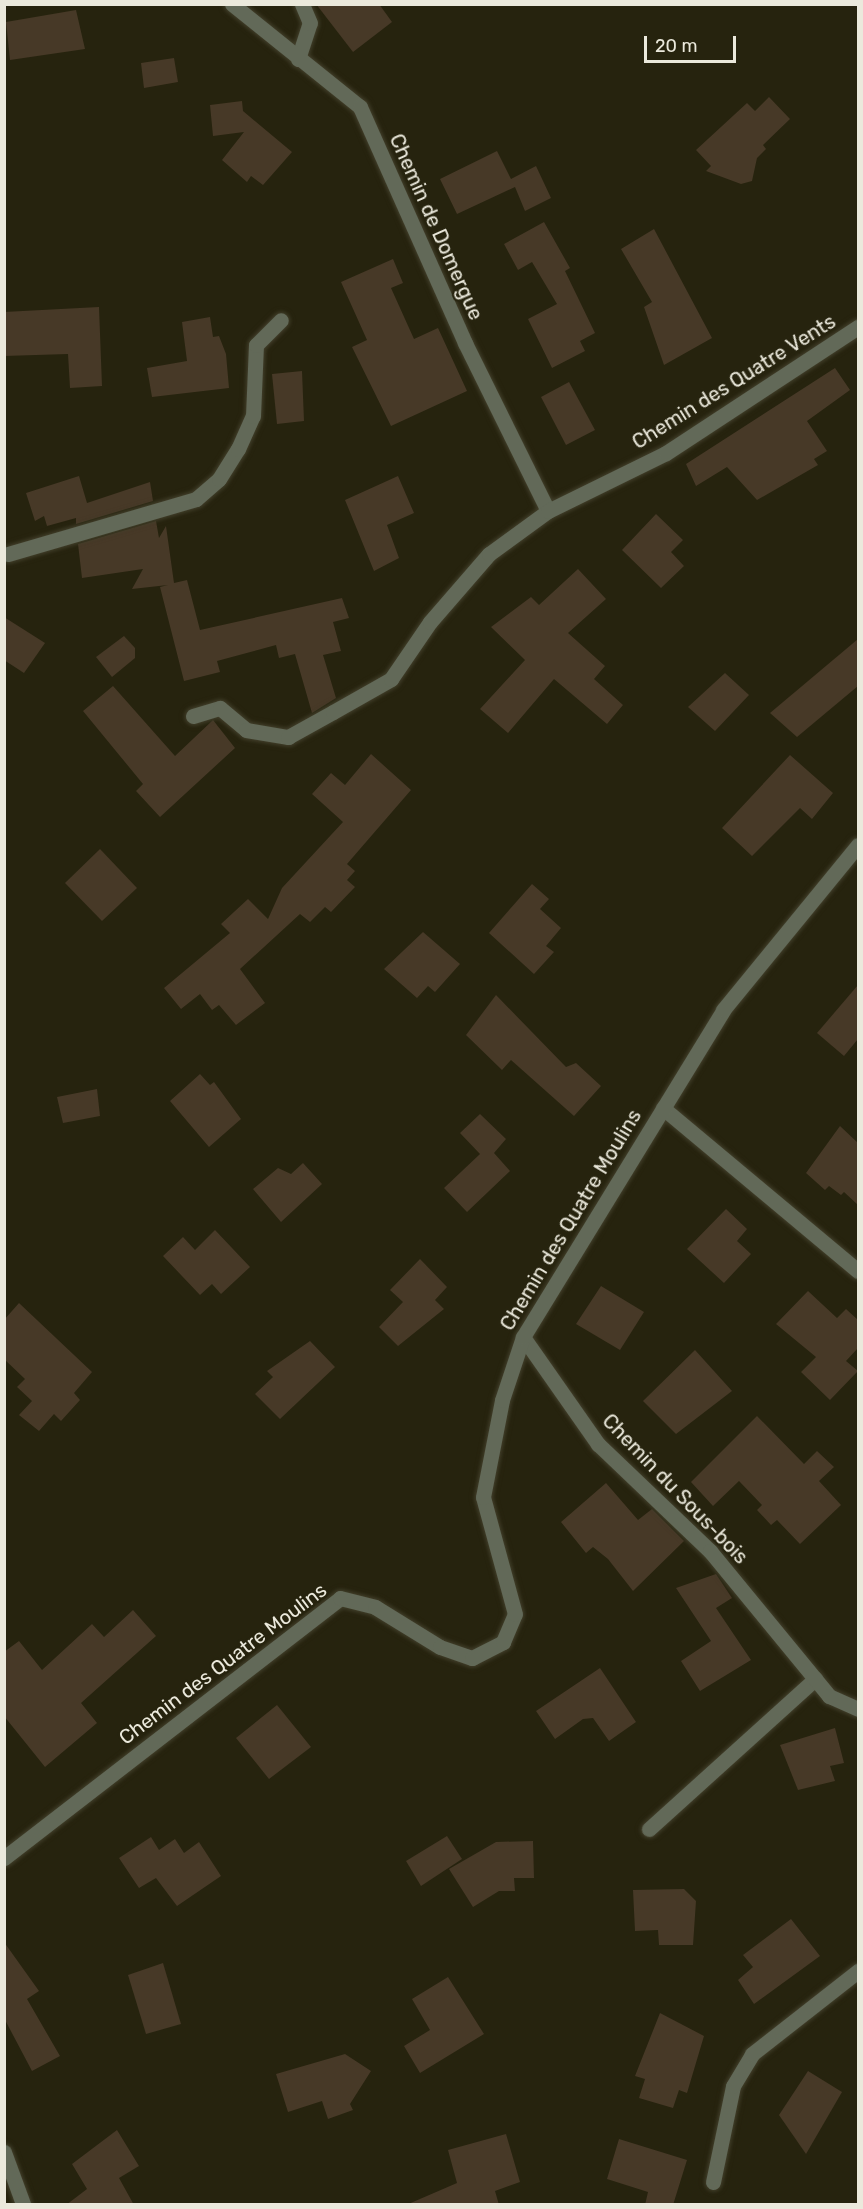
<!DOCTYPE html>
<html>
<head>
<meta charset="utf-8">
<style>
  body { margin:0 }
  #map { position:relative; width:863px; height:2209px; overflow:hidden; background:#26230e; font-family:Rubik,sans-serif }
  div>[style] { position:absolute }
  .building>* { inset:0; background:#473927 }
  .roads { filter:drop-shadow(0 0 2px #423f2b) drop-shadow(0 0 2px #423f2b) }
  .lane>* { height:15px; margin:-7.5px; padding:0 7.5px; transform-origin:7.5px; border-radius:7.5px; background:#626958 }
  .street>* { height:15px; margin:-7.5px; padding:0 7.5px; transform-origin:7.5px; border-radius:7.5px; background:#626958 }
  span { translate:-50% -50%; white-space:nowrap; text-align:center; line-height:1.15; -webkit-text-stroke:4.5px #26230e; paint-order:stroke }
  .street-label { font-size:20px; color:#ebe9dc }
  .frame { position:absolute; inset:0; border:6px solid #ebe9dc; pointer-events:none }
  .scale { position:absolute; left:644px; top:36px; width:92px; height:27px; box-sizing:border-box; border:3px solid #ebe9dc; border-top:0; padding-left:8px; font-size:18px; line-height:21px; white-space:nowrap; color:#ebe9dc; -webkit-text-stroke:4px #26230e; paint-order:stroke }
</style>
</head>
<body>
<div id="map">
  <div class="building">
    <div style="clip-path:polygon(316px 4px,379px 4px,392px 22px,353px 52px)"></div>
    <div style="clip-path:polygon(76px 10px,85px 49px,10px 60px,6px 22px)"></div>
    <div style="clip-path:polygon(174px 58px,178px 82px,144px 88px,141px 63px)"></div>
    <div style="clip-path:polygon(769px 97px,790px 119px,763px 145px,766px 149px,757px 158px,752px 181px,741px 184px,706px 171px,711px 166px,696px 150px,747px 103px,755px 111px)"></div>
    <div style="clip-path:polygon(242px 101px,243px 111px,292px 152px,263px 185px,251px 176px,247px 182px,222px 160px,244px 132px,213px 136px,210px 105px)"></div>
    <div style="clip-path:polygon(497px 151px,511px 179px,536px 166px,551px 198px,525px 211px,515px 187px,457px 214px,440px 179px)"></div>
    <div style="clip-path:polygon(544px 222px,570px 268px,565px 271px,595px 333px,580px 341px,585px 351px,552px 368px,528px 319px,557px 304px,532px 262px,518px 270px,504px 244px)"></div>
    <div style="clip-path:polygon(654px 229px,712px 338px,664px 365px,644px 307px,652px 302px,621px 249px)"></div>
    <div style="clip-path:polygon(393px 259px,403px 283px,391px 288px,414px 339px,438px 328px,467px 391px,391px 426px,352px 347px,367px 340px,341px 282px)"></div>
    <div style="clip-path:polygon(99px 307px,102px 386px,70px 388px,68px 354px,4px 356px,4px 312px)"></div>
    <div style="clip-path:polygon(210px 317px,213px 337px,219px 336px,226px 354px,229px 388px,152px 397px,147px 368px,187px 361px,182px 322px)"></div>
    <div style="clip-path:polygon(835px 368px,850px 390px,807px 421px,827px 451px,814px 459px,818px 465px,757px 500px,727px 467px,696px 486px,686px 464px)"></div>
    <div style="clip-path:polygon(302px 371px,304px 421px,277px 424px,272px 374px)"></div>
    <div style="clip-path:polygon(569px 382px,595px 430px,566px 445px,541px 397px)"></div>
    <div style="clip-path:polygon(79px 476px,87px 503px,150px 482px,153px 501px,76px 524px,76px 518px,47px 526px,44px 516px,35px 521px,26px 493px)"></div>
    <div style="clip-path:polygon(398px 476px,414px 513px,387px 525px,399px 558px,374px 571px,345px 500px)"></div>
    <div style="clip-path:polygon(656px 514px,683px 540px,671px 552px,684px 566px,661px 588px,622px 550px)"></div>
    <div style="clip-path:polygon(156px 521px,159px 538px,166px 526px,174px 583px,187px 580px,200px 630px,342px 598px,349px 618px,333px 622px,341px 651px,323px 655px,336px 698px,312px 713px,295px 654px,279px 658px,276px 645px,217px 661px,220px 672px,184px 681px,160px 587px,168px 585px,132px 589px,143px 569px,82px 578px,78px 544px)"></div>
    <div style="clip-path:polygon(578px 569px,606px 599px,568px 633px,605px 666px,594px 679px,623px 705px,607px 724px,554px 679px,508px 733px,480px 709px,525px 660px,491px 627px,531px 597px,539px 605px)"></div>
    <div style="clip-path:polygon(4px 617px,45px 643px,24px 673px,4px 660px)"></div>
    <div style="clip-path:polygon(124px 636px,135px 648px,135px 658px,112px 677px,96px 657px)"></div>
    <div style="clip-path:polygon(858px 639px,858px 686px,797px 737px,770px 713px)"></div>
    <div style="clip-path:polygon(725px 673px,749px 695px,715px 731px,688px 707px)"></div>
    <div style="clip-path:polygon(113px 686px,175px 756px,213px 720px,235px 748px,160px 817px,136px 791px,143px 784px,83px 711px)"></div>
    <div style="clip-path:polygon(371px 754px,411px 790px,347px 864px,355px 871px,347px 880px,355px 887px,331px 912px,325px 907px,310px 922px,300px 914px,240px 969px,265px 1003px,236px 1025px,219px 1005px,212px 1010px,200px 994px,181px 1009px,164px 988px,230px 933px,221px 924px,248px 899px,268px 919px,282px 888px,343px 822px,312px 794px,331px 773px,345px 785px)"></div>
    <div style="clip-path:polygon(790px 755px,833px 793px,812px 819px,800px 808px,752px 856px,722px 828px)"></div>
    <div style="clip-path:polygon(100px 849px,137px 888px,102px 921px,65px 883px)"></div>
    <div style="clip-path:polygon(532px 884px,549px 899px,540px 909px,561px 928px,546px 946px,554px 952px,534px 974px,489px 933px)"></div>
    <div style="clip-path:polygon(423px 932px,460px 964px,435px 992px,428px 986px,417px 998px,384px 969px)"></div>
    <div style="clip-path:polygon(858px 985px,858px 1039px,844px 1056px,817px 1033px)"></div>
    <div style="clip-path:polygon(496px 995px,566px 1067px,576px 1063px,601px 1086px,574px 1116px,511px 1060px,502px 1070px,466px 1035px)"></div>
    <div style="clip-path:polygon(200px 1074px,210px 1085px,214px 1082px,241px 1119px,209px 1147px,170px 1101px)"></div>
    <div style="clip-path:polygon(97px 1089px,100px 1116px,63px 1123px,57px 1097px)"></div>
    <div style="clip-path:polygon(480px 1114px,506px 1139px,494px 1153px,510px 1171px,467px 1212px,444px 1188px,480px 1154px,460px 1133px)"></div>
    <div style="clip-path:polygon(840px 1126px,858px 1143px,858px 1205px,844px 1192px,841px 1195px,829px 1186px,825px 1190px,806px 1173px)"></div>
    <div style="clip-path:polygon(303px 1163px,322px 1184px,281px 1222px,253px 1189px,278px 1168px,291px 1174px)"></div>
    <div style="clip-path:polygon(726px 1209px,747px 1229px,737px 1241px,751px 1254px,724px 1283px,687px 1249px)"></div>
    <div style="clip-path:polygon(215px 1230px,250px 1267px,221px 1294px,212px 1284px,200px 1295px,163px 1256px,183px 1237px,195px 1250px)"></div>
    <div style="clip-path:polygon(420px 1259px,447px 1287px,435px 1300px,444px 1309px,398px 1346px,379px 1327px,403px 1302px,390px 1290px)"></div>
    <div style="clip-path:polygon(601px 1286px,644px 1312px,620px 1350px,576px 1324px)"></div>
    <div style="clip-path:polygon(808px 1291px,837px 1318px,846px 1309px,858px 1320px,858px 1348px,846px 1361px,858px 1371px,830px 1400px,801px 1372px,816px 1357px,776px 1324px)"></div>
    <div style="clip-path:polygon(19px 1303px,92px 1372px,74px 1393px,80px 1400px,61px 1421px,54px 1414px,39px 1431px,19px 1415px,32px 1401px,17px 1387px,25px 1379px,4px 1359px,4px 1320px)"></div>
    <div style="clip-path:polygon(310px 1341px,335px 1367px,280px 1419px,255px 1394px,273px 1377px,267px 1371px)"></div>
    <div style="clip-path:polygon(695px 1350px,732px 1391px,676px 1434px,643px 1401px)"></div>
    <div style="clip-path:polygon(757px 1416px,804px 1464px,817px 1451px,834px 1467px,819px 1481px,841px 1505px,800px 1544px,777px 1520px,771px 1525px,757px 1510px,762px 1505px,739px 1481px,713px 1506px,691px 1482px)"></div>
    <div style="clip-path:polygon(606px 1483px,638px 1520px,652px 1509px,684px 1541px,633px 1591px,608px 1559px,593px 1547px,586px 1553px,561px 1522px)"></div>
    <div style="clip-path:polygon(716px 1574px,732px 1598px,716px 1608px,751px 1660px,700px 1691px,681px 1661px,711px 1641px,676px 1588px)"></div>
    <div style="clip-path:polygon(133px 1610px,156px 1636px,81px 1703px,97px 1723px,45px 1767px,4px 1716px,4px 1652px,19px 1641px,42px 1670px,92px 1624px,104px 1637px)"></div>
    <div style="clip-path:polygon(600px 1668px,636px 1722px,609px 1741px,593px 1718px,583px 1719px,555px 1739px,536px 1711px)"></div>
    <div style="clip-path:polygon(277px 1705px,311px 1747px,269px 1779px,236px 1738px)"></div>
    <div style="clip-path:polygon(835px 1728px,844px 1763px,830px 1766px,835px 1781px,798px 1790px,780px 1745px)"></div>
    <div style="clip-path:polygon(447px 1836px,462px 1859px,421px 1886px,406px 1861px)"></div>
    <div style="clip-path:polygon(151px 1837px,159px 1850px,175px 1839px,184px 1853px,199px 1842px,221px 1876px,177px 1906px,156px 1878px,139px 1888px,119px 1858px)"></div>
    <div style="clip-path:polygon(533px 1841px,534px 1878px,514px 1878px,515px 1891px,499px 1891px,473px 1907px,449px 1869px,496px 1842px)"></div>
    <div style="clip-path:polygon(684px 1889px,696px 1901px,693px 1945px,659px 1945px,658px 1930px,635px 1931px,633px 1890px)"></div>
    <div style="clip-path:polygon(791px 1919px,820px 1956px,754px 2004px,738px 1980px,753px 1967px,743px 1955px)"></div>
    <div style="clip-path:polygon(4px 1942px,39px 1991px,27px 1999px,60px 2056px,32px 2071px,4px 2018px)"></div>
    <div style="clip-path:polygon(163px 1963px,181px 2024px,146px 2034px,128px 1975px)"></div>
    <div style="clip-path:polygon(448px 1977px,484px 2034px,420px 2073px,404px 2046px,430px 2030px,412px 1999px)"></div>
    <div style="clip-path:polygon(660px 2013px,704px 2036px,687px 2093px,679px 2090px,673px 2108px,639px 2098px,645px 2079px,635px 2076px)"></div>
    <div style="clip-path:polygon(345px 2054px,371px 2071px,350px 2104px,353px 2110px,328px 2119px,322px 2101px,288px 2112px,276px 2074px)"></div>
    <div style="clip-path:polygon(808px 2071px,842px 2092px,806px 2154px,779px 2115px)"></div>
    <div style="clip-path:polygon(117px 2130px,139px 2166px,119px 2178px,134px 2205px,66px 2205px,87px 2189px,72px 2164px)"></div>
    <div style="clip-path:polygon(506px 2134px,520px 2182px,495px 2191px,499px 2205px,406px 2205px,457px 2183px,448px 2150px)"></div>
    <div style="clip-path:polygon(619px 2139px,687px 2160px,673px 2205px,645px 2205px,648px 2192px,607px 2179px)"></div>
  </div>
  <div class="roads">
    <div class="lane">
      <div style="left:298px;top:59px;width:38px;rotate:-72deg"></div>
      <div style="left:310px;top:23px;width:21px;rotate:-113deg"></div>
      <div style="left:8px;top:554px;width:196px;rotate:-16.3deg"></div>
      <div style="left:196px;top:499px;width:30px;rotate:-41deg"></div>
      <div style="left:219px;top:479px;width:36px;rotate:-58deg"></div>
      <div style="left:238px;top:449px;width:36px;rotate:-66deg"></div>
      <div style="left:253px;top:416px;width:71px;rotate:-87.6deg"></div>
      <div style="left:256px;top:345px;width:35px;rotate:-45deg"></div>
      <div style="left:663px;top:1108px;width:254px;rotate:39.9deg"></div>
      <div style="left:649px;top:1829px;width:224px;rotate:-42.1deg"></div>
      <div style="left:713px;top:2182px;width:98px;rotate:-78.2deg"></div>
      <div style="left:733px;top:2086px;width:37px;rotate:-59deg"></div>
      <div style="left:752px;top:2054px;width:135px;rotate:-38.1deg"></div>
    </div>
    <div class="street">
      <div style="left:232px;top:4px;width:164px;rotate:38.8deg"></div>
      <div style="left:360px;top:107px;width:258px;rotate:66deg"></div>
      <div style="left:465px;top:343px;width:187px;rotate:63.7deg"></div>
      <div style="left:193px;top:716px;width:28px;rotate:-17deg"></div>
      <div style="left:220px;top:708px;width:34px;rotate:40deg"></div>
      <div style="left:246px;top:730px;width:43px;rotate:9.5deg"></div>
      <div style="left:288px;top:737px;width:51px;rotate:-29.1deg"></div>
      <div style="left:333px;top:712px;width:67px;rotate:-29.6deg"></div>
      <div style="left:391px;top:679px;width:69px;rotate:-55.6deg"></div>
      <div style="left:430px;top:622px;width:90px;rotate:-49.1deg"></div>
      <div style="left:489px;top:554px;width:73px;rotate:-36.1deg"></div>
      <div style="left:548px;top:511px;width:131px;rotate:-26.2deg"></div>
      <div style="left:666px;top:453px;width:230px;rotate:-33.3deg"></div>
      <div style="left:523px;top:1337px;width:131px;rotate:55deg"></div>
      <div style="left:598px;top:1444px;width:155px;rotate:43.7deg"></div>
      <div style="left:710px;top:1551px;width:188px;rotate:50.6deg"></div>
      <div style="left:829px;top:1696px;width:32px;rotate:24deg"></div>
      <div style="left:4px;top:1858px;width:425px;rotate:-37.7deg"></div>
      <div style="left:340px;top:1598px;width:36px;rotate:14deg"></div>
      <div style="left:375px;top:1607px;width:76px;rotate:31.6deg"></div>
      <div style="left:440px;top:1647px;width:34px;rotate:19deg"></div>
      <div style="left:472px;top:1658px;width:35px;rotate:-27deg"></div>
      <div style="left:503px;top:1642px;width:30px;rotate:-67deg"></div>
      <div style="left:515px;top:1614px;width:121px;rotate:-105.3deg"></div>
      <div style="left:483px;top:1497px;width:99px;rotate:-78.9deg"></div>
      <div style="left:502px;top:1400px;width:66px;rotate:-71.6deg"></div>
      <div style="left:523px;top:1337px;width:383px;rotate:-58.5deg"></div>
      <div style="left:723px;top:1010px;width:213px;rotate:-50.7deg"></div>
      <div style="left:4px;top:2152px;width:55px;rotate:69.9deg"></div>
    </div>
  </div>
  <div class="street-label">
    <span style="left:436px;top:227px;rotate:66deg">Chemin de Domergue</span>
    <span style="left:734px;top:382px;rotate:-32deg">Chemin des Quatre Vents</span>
    <span style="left:571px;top:1220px;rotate:-59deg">Chemin des Quatre Moulins</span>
    <span style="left:675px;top:1489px;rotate:46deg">Chemin du Sous-bois</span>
    <span style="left:223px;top:1664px;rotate:-37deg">Chemin des Quatre Moulins</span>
  </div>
  <div class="frame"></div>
  <div class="scale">20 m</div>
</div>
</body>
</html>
